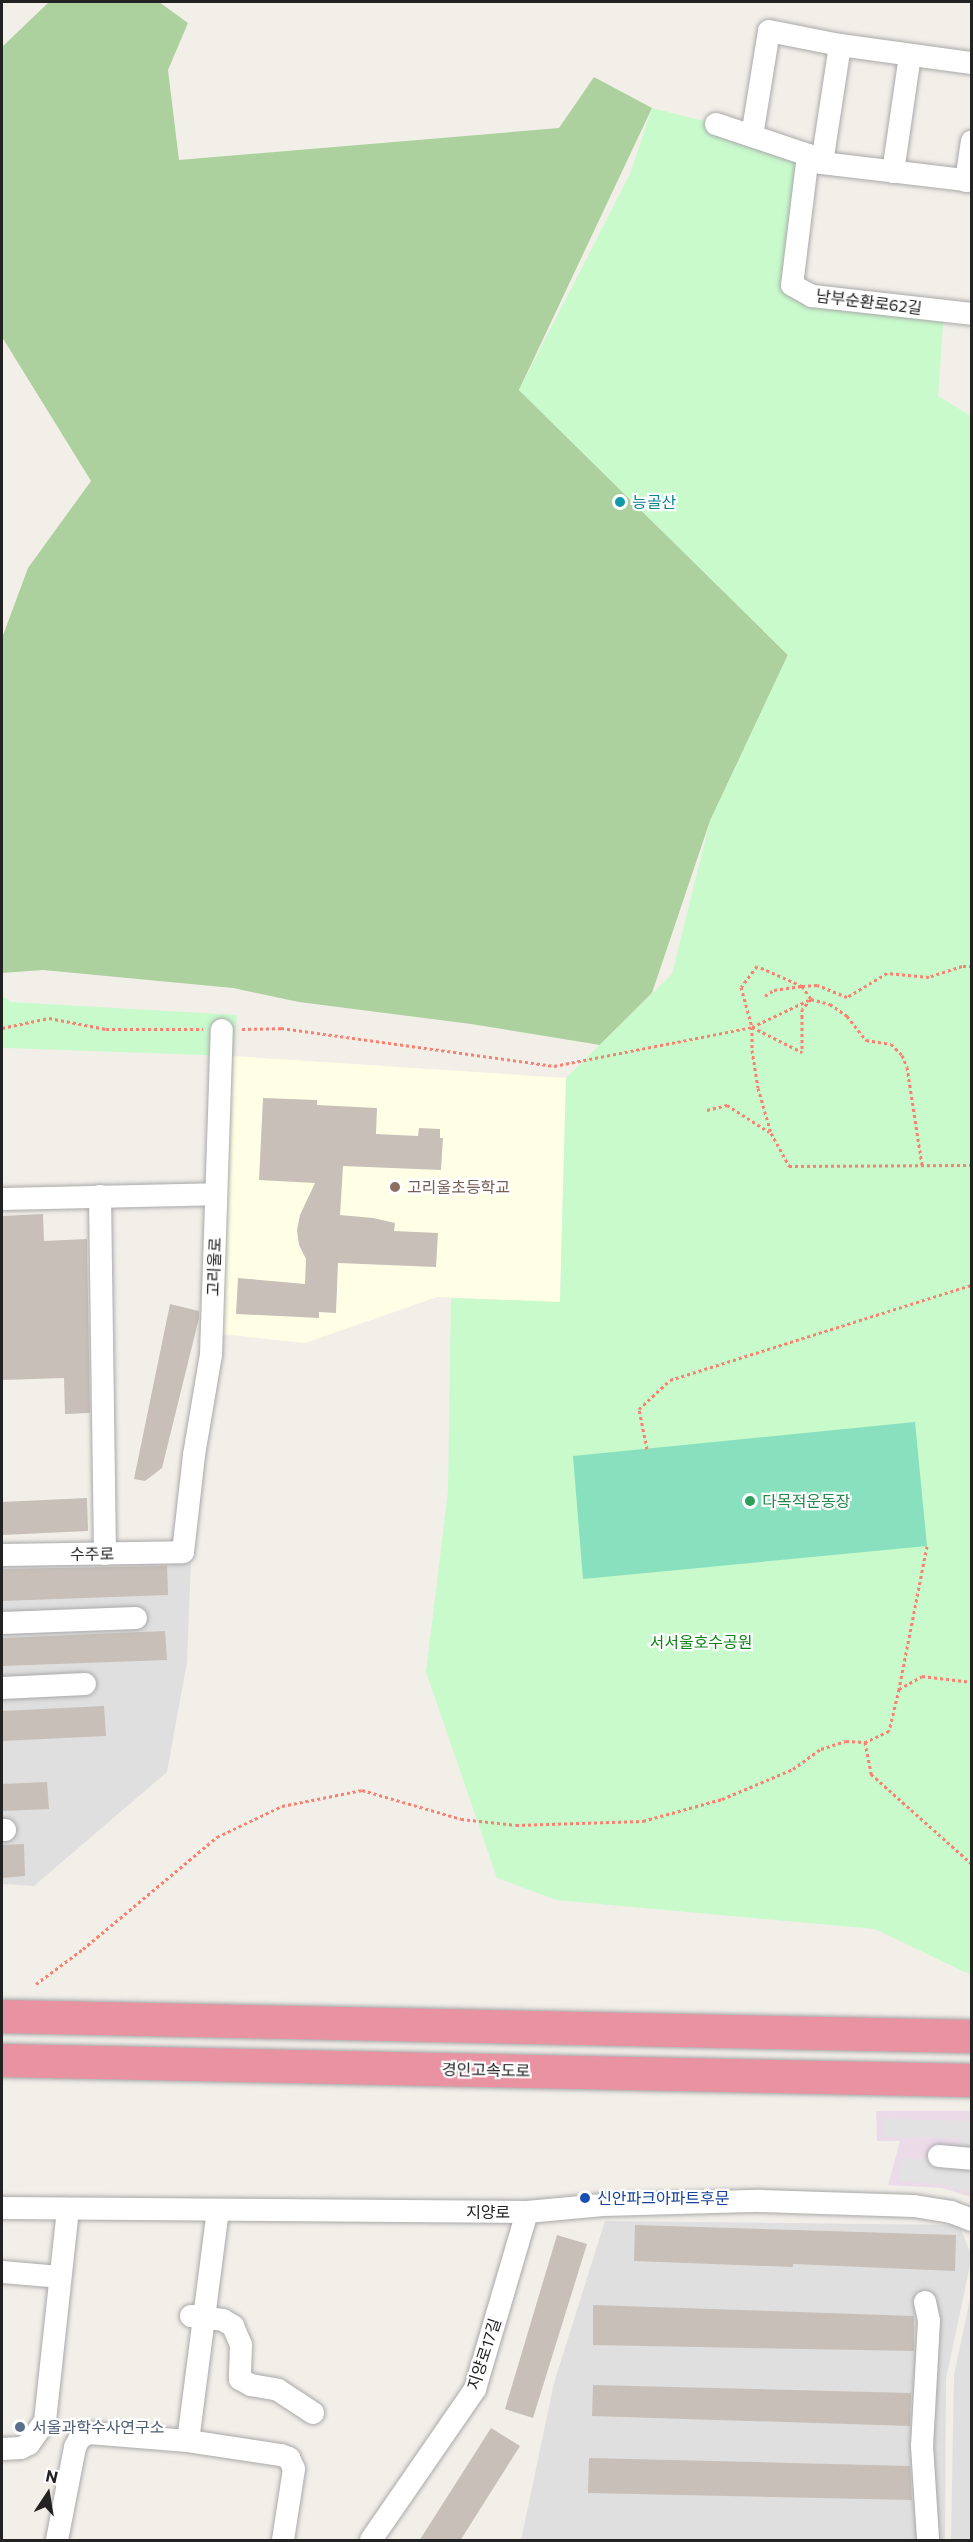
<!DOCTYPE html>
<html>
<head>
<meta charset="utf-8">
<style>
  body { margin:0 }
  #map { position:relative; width:973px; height:2542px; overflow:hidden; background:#f2efe9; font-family:Commissioner,"Noto Sans KR",sans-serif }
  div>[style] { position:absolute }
  .residential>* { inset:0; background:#e0dfdf }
  .industrial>* { inset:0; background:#ebdbe8 }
  .education>* { inset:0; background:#ffffe5 }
  .forest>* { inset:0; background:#add19e }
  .park>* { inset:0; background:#c8facc }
  .pitch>* { inset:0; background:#88e0be }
  .parking>* { inset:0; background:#e2e2e2 }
  .building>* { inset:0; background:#c7bfb8 }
  .path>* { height:3px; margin-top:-1.5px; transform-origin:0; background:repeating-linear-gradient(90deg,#fa8072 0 3px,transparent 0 6px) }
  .roads { filter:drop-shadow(0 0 2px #a9a9a9) drop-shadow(0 0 2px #a9a9a9) }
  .minor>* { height:22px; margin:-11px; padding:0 11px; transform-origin:11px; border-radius:11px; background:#fff }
  .highway>* { height:33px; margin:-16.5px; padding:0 16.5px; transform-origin:16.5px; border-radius:16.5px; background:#e892a2 }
  .dots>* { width:16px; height:16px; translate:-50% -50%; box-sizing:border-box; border:3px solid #fff; border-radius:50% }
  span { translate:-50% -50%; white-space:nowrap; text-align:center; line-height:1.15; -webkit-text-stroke:4.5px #fff; paint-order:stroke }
  .street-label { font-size:16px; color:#222 }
  .culture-label { font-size:16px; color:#0d838f }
  .left { translate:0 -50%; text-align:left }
  .education-label { font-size:16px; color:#785e54 }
  .leisure-label { font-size:16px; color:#27864d }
  .park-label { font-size:16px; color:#0c8416 }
  .transit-label { font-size:16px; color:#164399 }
  .service-label { font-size:16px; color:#4e5e75 }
  .frame { position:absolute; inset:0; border:3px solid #222; pointer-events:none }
  .north { position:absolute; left:18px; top:2464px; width:60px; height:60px; -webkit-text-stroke:4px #fff; paint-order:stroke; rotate:12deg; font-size:16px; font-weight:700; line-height:24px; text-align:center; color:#222 }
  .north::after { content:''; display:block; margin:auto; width:21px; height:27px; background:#222; clip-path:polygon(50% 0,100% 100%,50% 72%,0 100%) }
</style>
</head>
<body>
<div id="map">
  <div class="residential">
    <div style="clip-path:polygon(191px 1558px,187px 1662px,167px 1772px,34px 1886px,2px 1884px,2px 1564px)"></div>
    <div style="clip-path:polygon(605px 2221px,959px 2225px,972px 2256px,946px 2379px,945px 2540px,521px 2540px,554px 2383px)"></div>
    <div style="clip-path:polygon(971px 2294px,971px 2540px,951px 2540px,954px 2375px)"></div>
  </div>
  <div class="industrial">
    <div style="clip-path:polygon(876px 2111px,971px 2111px,971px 2197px,942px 2188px,888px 2185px,900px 2141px,877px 2141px)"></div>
  </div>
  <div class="education">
    <div style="clip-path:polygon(233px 1056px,566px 1078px,560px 1302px,437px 1297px,305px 1343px,222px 1334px)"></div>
  </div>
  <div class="forest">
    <div style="clip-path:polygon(49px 2px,159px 2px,188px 23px,168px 70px,179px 160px,559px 128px,594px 77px,652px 108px,519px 390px,788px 655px,710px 821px,652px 993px,600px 1045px,471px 1024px,299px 1002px,233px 988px,43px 970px,2px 973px,2px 638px,28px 568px,91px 481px,2px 337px,2px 47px)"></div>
  </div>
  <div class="park">
    <div style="clip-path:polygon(652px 108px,716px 124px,807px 158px,792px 285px,944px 311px,938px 396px,971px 416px,971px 1975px,875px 1929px,556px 1900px,497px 1878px,426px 1672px,448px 1491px,451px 1298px,560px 1302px,566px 1078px,672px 974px,710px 821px,788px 655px,519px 390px,630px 174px)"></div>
    <div style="clip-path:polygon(2px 996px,11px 1002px,237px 1015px,233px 1056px,6px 1048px,2px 1047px)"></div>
  </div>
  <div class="pitch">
    <div style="clip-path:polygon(915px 1422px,927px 1546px,583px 1579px,573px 1456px)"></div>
  </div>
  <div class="parking">
    <div style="clip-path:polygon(884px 2119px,971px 2121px,971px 2151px,961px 2151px,961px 2138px,883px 2137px)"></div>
    <div style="clip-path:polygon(901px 2159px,940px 2160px,971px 2167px,971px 2193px,939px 2184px,899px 2181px)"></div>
  </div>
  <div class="building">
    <div style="clip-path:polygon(263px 1098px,317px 1100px,317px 1105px,377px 1108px,376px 1134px,418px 1136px,419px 1128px,440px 1129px,440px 1138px,443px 1138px,441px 1170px,343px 1166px,340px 1215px,373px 1218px,395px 1223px,394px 1231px,438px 1233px,436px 1267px,338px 1263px,336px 1313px,319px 1312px,319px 1318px,236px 1314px,238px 1278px,305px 1284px,306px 1259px,299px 1245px,297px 1230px,300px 1215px,315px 1183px,259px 1180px)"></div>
    <div style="clip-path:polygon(43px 1214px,44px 1241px,87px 1239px,90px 1413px,65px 1414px,64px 1378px,2px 1380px,2px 1216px)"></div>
    <div style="clip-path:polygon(170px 1304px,199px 1311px,199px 1318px,162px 1468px,145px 1481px,134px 1479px)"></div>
    <div style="clip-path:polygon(87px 1498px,88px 1531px,2px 1535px,2px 1502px)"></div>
    <div style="clip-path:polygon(167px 1566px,168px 1595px,2px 1601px,2px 1569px)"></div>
    <div style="clip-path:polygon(165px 1631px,167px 1660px,2px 1666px,2px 1638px)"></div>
    <div style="clip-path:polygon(104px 1706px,106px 1736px,2px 1741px,2px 1711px)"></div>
    <div style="clip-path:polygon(47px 1782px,49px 1809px,2px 1811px,2px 1784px)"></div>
    <div style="clip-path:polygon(24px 1844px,25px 1876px,2px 1878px,2px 1845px)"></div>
    <div style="clip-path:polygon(635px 2225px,956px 2235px,955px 2271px,793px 2264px,793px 2267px,634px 2261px)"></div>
    <div style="clip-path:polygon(557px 2235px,587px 2244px,533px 2418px,505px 2409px)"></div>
    <div style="clip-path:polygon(593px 2305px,914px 2316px,914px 2351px,593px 2345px)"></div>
    <div style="clip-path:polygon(593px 2385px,911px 2393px,910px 2426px,592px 2416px)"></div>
    <div style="clip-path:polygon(491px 2428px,520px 2446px,460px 2541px,419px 2541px)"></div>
    <div style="clip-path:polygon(589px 2458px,910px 2466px,912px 2500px,588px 2493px)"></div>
  </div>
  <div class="path">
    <div style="left:972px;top:966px;width:10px;rotate:180deg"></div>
    <div style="left:962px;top:966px;width:35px;rotate:162deg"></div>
    <div style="left:929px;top:977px;width:42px;rotate:-174.6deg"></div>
    <div style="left:887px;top:973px;width:47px;rotate:149deg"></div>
    <div style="left:847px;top:997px;width:32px;rotate:-158deg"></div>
    <div style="left:817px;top:985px;width:15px;rotate:176deg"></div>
    <div style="left:802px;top:986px;width:49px;rotate:-156deg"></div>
    <div style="left:757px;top:966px;width:26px;rotate:127deg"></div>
    <div style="left:741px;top:987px;width:41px;rotate:74.6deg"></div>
    <div style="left:752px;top:1027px;width:23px;rotate:90deg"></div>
    <div style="left:752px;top:1050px;width:38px;rotate:81deg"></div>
    <div style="left:758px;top:1088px;width:47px;rotate:73.9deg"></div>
    <div style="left:771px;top:1133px;width:38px;rotate:61deg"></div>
    <div style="left:789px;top:1166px;width:183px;rotate:-0.3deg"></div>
    <div style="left:765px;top:996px;width:11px;rotate:-34deg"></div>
    <div style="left:774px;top:990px;width:28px;rotate:-8deg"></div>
    <div style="left:802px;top:986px;width:16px;rotate:55deg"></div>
    <div style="left:811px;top:999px;width:13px;rotate:132deg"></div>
    <div style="left:802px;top:1009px;width:43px;rotate:90deg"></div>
    <div style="left:752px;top:1027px;width:56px;rotate:26.6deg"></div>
    <div style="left:2px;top:1028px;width:48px;rotate:-12deg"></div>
    <div style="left:49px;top:1018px;width:58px;rotate:10.9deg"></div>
    <div style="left:106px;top:1029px;width:97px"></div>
    <div style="left:242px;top:1029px;width:39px;rotate:-1deg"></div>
    <div style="left:281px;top:1028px;width:276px;rotate:7.9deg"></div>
    <div style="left:554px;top:1066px;width:202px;rotate:-11.1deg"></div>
    <div style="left:752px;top:1027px;width:65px;rotate:-25.4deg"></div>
    <div style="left:811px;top:999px;width:20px;rotate:15deg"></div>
    <div style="left:830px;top:1004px;width:21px;rotate:35deg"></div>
    <div style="left:847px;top:1016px;width:31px;rotate:52deg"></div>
    <div style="left:866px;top:1040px;width:25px;rotate:9deg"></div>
    <div style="left:891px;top:1044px;width:16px;rotate:45deg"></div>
    <div style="left:902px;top:1055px;width:13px;rotate:67deg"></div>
    <div style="left:907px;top:1067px;width:99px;rotate:81.3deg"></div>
    <div style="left:707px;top:1110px;width:21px;rotate:-14deg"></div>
    <div style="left:727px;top:1105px;width:50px;rotate:32.7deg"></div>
    <div style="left:647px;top:1449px;width:41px;rotate:-101.3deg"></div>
    <div style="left:639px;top:1409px;width:42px;rotate:-43.1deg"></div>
    <div style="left:670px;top:1380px;width:317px;rotate:-17.5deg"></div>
    <div style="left:927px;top:1546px;width:146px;rotate:101.1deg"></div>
    <div style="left:899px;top:1689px;width:26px;rotate:-29deg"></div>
    <div style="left:922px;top:1676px;width:50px;rotate:6.8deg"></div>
    <div style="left:899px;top:1689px;width:43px;rotate:103.4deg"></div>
    <div style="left:889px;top:1731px;width:26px;rotate:155deg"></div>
    <div style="left:865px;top:1742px;width:33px;rotate:79deg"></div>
    <div style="left:871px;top:1774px;width:135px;rotate:41.7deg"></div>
    <div style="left:36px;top:1984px;width:59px;rotate:-36.7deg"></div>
    <div style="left:83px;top:1949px;width:175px;rotate:-39.9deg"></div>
    <div style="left:217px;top:1837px;width:72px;rotate:-25.5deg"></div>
    <div style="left:282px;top:1806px;width:82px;rotate:-11.3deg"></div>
    <div style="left:362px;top:1790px;width:103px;rotate:16.3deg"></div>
    <div style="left:461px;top:1819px;width:55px;rotate:6.2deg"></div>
    <div style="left:516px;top:1825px;width:127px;rotate:-1.8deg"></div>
    <div style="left:643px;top:1821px;width:82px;rotate:-15.6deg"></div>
    <div style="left:722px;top:1799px;width:77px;rotate:-22.9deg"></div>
    <div style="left:793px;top:1769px;width:34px;rotate:-36deg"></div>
    <div style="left:821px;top:1749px;width:26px;rotate:-18deg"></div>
    <div style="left:846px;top:1741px;width:19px;rotate:3deg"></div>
  </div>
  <div class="roads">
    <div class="minor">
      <div style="left:716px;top:124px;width:97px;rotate:18.6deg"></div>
      <div style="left:808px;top:155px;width:16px;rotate:30deg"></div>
      <div style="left:822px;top:163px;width:151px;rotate:6.8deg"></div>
      <div style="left:752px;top:136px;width:106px;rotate:-80.8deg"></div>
      <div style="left:769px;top:31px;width:72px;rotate:11.2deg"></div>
      <div style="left:840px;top:45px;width:133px;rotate:7.8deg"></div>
      <div style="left:808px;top:155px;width:131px;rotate:97deg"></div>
      <div style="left:792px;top:285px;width:23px;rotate:29deg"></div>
      <div style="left:812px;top:296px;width:161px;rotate:6.4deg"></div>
      <div style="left:822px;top:163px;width:119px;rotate:-81.3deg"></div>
      <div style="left:893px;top:172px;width:118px;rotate:-81.7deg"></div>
      <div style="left:966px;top:181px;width:40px;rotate:-81.5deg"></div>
      <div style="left:100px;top:1196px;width:358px;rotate:89.2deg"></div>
      <div style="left:2px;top:1199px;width:214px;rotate:-1.3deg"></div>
      <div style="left:2px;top:1555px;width:181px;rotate:-0.9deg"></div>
      <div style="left:183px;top:1552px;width:98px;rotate:-83.5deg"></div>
      <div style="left:194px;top:1455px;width:101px;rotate:-80.4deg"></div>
      <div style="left:211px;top:1355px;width:325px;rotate:-88.1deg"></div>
      <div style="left:2px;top:1623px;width:134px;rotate:-2.1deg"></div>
      <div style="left:2px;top:1688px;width:83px;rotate:-2.8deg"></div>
      <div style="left:2px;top:1830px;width:3px"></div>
      <div style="left:939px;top:2156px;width:33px;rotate:5deg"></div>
      <div style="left:2px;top:2208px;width:525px;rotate:0.44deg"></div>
      <div style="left:527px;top:2212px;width:76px;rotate:-5.3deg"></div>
      <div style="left:603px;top:2205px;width:158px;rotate:-1.5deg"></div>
      <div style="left:761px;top:2201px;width:153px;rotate:1.9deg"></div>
      <div style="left:914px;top:2206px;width:37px;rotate:9deg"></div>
      <div style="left:951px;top:2212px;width:22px;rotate:21deg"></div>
      <div style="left:2px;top:2272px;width:58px;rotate:4.9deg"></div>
      <div style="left:925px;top:2302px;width:19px;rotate:78deg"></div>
      <div style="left:929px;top:2321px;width:125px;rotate:93.2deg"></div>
      <div style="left:922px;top:2446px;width:94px;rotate:86.3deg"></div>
      <div style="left:191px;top:2316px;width:32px;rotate:7deg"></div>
      <div style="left:223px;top:2320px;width:12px;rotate:31deg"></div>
      <div style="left:233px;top:2326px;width:21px;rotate:67deg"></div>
      <div style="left:241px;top:2345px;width:34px;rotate:92deg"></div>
      <div style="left:240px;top:2379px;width:13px;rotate:29deg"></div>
      <div style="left:251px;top:2385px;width:27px;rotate:10deg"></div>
      <div style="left:278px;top:2390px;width:42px;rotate:33.3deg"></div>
      <div style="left:188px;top:2441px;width:232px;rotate:-82.6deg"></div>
      <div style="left:2px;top:2449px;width:19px;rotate:-3deg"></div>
      <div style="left:21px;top:2448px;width:9px;rotate:-27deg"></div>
      <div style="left:29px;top:2444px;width:28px;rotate:-55deg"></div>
      <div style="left:45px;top:2421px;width:213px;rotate:-83.8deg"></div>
      <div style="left:57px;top:2540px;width:95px;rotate:-79deg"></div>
      <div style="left:75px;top:2447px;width:10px;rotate:-61deg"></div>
      <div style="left:80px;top:2438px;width:10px;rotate:-29deg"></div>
      <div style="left:89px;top:2433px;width:99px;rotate:4.6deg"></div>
      <div style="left:188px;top:2441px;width:94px;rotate:8.6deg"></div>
      <div style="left:281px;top:2455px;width:9px;rotate:21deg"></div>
      <div style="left:289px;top:2458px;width:12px;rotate:66deg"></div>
      <div style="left:294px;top:2469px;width:72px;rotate:98.8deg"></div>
      <div style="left:371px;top:2540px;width:183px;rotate:-55.4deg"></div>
      <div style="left:475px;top:2389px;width:184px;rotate:-73.6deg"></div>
    </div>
    <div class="highway">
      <div style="left:2px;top:2016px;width:970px;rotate:1.18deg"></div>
      <div style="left:2px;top:2060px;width:970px;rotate:1.18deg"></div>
    </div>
  </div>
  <div class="dots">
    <div style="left:620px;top:502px;background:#0f9aa8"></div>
    <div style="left:395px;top:1187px;background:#8d6e63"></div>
    <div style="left:750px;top:1501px;background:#2e9e5b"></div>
    <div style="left:585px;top:2198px;background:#1a4fb4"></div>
    <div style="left:20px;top:2427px;background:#5c6f8a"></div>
  </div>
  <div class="street-label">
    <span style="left:869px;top:302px;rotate:7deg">남부순환로62길</span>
    <span style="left:214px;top:1267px;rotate:-88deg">고리울로</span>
    <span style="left:92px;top:1554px;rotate:-1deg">수주로</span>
    <span style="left:486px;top:2070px;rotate:1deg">경인고속도로</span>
    <span style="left:488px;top:2212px">지양로</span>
    <span style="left:484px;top:2354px;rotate:-72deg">지양로17길</span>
  </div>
  <div class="culture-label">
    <span class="left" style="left:632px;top:502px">능골산</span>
  </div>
  <div class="education-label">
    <span class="left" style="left:407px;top:1187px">고리울초등학교</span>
  </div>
  <div class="leisure-label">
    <span class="left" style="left:762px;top:1501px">다목적운동장</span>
  </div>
  <div class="park-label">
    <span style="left:701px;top:1642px">서서울호수공원</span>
  </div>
  <div class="transit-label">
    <span class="left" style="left:597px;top:2198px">신안파크아파트후문</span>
  </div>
  <div class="service-label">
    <span class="left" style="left:32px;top:2427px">서울과학수사연구소</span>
  </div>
  <div class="frame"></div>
  <div class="north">N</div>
</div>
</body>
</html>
